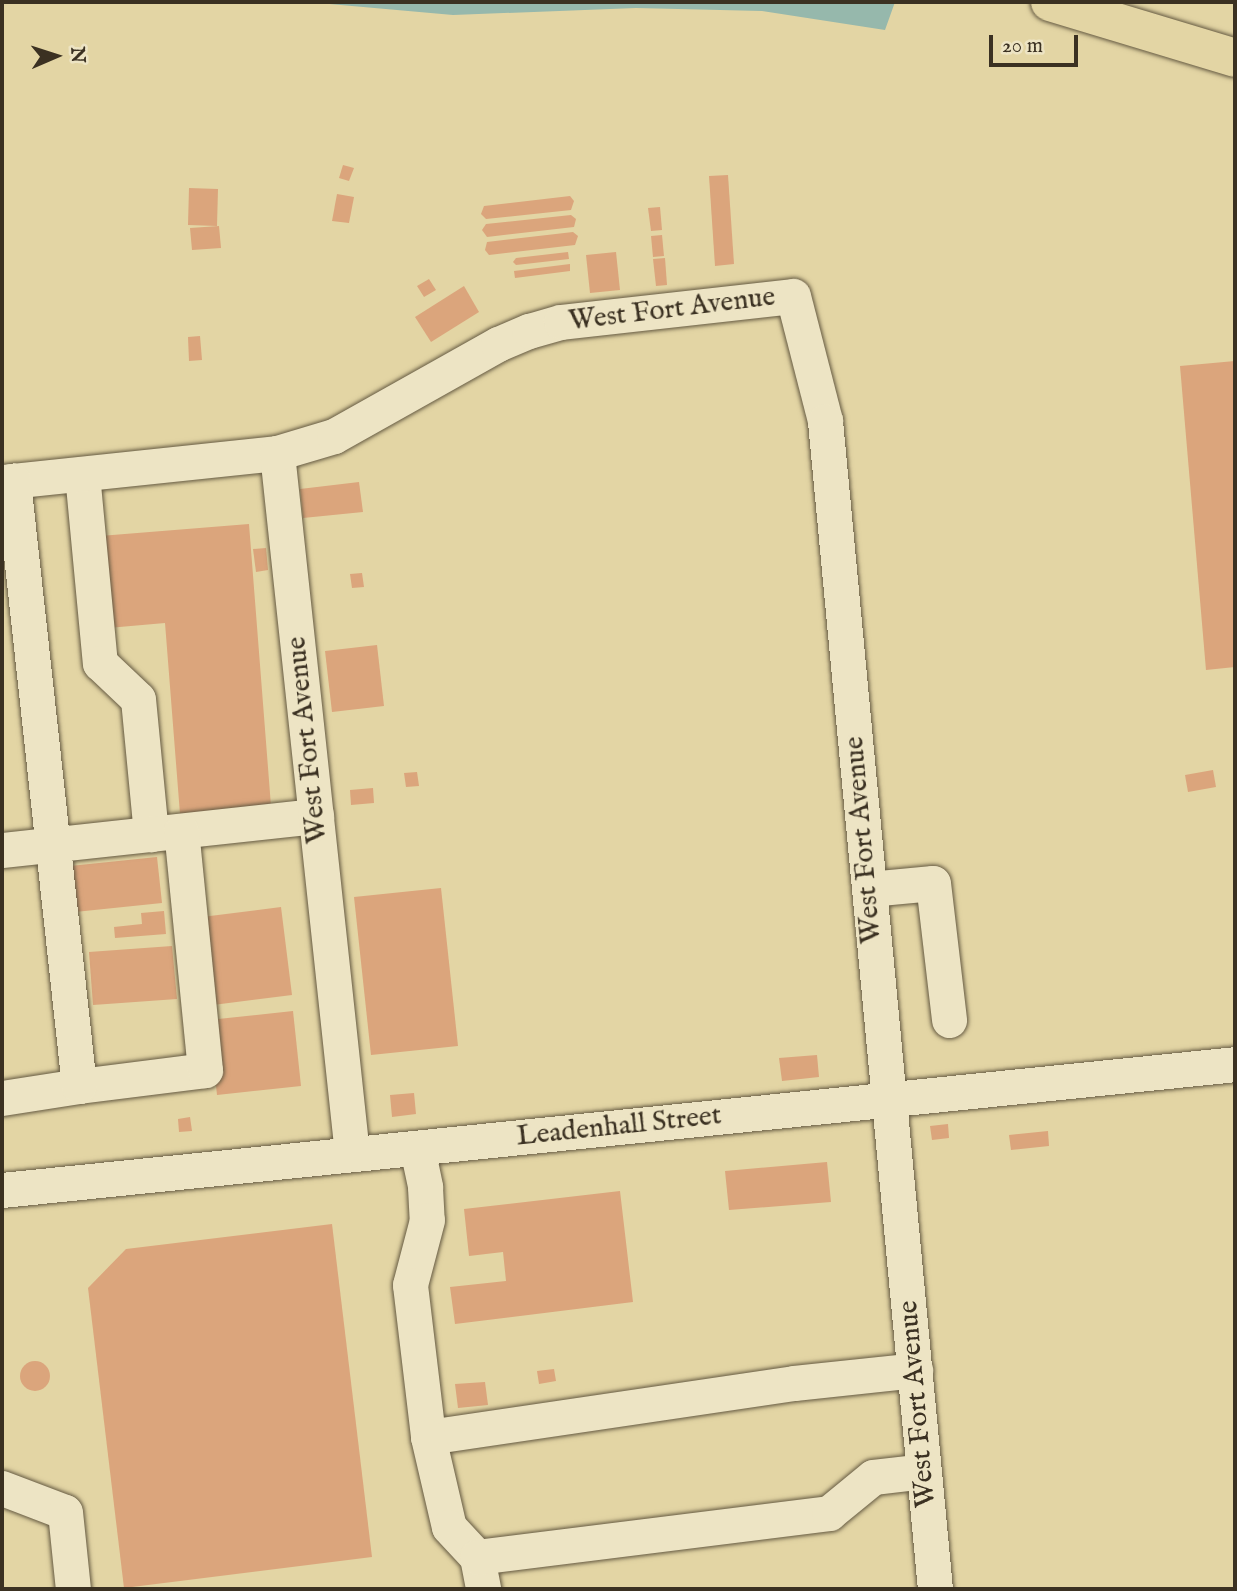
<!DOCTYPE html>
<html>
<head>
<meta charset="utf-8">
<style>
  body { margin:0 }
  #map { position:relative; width:1237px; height:1591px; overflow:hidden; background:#e3d5a4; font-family:"IM FELL English",serif }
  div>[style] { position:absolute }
  .water>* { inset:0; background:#96b8ac }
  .building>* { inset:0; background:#dba57c }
  .round { border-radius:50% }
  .roads { filter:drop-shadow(0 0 2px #655a42) drop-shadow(0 0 2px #655a42) }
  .minor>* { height:35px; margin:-17.5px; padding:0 17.5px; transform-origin:17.5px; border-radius:17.5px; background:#ede4c4 }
  .highway>* { height:38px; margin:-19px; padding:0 19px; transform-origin:19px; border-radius:19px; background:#e3d5a4 }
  span { translate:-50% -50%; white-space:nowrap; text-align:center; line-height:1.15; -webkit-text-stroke:5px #ede4c4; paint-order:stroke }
  .street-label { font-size:28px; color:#3b3122 }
  .frame { position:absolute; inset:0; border:4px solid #3b3122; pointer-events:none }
  .north { position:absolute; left:21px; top:21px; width:70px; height:70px; -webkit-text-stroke:5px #ede4c4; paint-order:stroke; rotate:87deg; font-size:19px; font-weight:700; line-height:28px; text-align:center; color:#3b3122 }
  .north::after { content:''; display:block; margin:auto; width:24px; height:32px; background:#3b3122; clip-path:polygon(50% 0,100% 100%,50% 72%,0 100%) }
  .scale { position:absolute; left:989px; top:35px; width:89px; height:32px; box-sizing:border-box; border:4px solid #3b3122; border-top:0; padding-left:9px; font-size:21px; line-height:24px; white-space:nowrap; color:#3b3122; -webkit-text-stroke:5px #ede4c4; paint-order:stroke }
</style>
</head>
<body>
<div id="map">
  <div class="water">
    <div style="clip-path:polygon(307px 2px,895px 2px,885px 30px,762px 11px,636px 8px,453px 15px)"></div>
  </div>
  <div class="building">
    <div style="clip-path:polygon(343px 165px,354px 168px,349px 181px,339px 178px)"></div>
    <div style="clip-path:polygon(728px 175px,734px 264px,715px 266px,709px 176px)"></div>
    <div style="clip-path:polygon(189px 188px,218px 189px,217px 226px,188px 225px)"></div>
    <div style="clip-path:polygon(337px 194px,354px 197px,349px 223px,332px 221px)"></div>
    <div style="clip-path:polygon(570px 196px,574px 201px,571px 210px,486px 219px,481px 214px,484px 206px)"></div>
    <div style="clip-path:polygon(660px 207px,662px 230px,651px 231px,648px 208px)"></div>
    <div style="clip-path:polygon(571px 215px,576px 219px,574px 227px,487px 237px,482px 230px,486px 224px)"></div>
    <div style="clip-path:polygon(219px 226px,221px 248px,192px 250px,190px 228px)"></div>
    <div style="clip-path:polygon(573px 232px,578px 236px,575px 245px,489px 255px,485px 250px,487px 242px)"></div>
    <div style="clip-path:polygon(662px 235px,664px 256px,653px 257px,651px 236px)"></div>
    <div style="clip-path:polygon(568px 252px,569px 259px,516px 265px,513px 262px,516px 258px)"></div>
    <div style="clip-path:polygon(616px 252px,620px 290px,590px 293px,586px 255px)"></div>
    <div style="clip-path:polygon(665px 258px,667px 285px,656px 286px,653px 259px)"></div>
    <div style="clip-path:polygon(570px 264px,570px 271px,515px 278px,514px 271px)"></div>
    <div style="clip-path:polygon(429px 279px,436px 290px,424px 297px,417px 286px)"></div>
    <div style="clip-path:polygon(464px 286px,479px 312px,431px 342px,415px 317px)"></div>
    <div style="clip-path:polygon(200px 336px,202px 360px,189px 361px,188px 337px)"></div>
    <div style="clip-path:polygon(1235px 361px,1235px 667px,1206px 670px,1180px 366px)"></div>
    <div style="clip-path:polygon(359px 482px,363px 512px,303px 518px,300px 489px)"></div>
    <div style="clip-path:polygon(249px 524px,271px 806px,180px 814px,165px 623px,108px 628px,100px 536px)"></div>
    <div style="clip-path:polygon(266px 548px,268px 570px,256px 572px,253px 549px)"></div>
    <div style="clip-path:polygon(362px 573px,364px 587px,352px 588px,350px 574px)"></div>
    <div style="clip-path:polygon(377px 645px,384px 706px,332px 712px,325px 651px)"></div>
    <div style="clip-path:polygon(1213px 770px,1216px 787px,1188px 792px,1185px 775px)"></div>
    <div style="clip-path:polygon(417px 772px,419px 786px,406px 787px,404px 773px)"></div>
    <div style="clip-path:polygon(373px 788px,374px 803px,351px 805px,350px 790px)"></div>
    <div style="clip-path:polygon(157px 857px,162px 903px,75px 912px,70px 866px)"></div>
    <div style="clip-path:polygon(441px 888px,458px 1046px,371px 1055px,354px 897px)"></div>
    <div style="clip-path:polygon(281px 907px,292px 995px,213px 1005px,202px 917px)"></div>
    <div style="clip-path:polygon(164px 911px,166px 934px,115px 938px,114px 927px,142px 924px,141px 913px)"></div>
    <div style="clip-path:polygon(172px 946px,177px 999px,93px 1005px,89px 952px)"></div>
    <div style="clip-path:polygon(293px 1011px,301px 1086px,217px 1095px,209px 1020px)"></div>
    <div style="clip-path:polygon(817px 1055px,819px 1077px,782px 1081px,779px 1058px)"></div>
    <div style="clip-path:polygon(414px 1093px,416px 1114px,392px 1117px,390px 1095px)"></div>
    <div style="clip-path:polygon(190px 1117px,192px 1131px,179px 1132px,178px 1119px)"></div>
    <div style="clip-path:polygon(948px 1124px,949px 1138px,932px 1140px,930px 1126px)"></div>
    <div style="clip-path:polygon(1048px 1131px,1049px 1146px,1011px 1150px,1009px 1135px)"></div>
    <div style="clip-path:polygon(827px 1162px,831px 1202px,729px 1210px,725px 1171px)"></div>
    <div style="clip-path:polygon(620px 1191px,633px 1302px,455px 1324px,450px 1287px,506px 1281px,503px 1252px,469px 1256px,464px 1209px)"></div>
    <div style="clip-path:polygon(332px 1224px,372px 1557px,124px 1588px,88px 1288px,126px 1249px)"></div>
    <div class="round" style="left:20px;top:1361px;width:30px;height:30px"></div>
    <div style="clip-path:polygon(554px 1369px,556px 1381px,539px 1384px,537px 1371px)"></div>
    <div style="clip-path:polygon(485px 1382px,488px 1405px,458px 1408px,455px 1384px)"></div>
  </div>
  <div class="roads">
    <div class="minor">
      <div style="left:82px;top:474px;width:190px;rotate:84.6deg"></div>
      <div style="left:100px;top:663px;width:52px;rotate:43.5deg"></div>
      <div style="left:138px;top:699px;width:136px;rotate:84.5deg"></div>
      <div style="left:2px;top:482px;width:277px;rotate:-6deg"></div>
      <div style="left:2px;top:850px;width:316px;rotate:-6.2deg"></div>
      <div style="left:869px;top:889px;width:64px;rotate:-5.4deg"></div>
      <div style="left:933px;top:883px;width:138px;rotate:83.3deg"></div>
      <div style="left:79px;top:1086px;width:127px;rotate:-7.2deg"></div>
      <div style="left:205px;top:1070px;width:240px;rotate:-95.7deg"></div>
      <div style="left:2px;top:1098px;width:78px;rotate:-8.9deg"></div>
      <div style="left:79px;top:1086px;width:609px;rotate:-96.23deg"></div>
      <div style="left:417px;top:1148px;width:40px;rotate:78deg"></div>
      <div style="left:425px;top:1187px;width:33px;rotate:87deg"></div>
      <div style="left:427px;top:1220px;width:67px;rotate:104.7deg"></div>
      <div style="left:410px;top:1285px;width:153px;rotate:83.2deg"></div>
      <div style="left:428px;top:1437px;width:370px;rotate:-8.4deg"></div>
      <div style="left:794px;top:1383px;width:122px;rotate:-6.1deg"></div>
      <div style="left:352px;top:1154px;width:705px;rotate:-96.11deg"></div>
      <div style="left:277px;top:453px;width:59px;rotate:-16.6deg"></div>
      <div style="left:334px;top:436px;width:188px;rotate:-29.3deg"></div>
      <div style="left:498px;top:344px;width:34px;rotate:-23deg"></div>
      <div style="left:529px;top:331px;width:33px;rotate:-16deg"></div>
      <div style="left:561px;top:322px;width:233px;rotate:-6.4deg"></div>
      <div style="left:793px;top:296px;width:129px;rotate:75.6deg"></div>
      <div style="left:825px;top:421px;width:1173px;rotate:84.62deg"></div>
      <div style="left:2px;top:1190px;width:1239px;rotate:-5.83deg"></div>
      <div style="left:428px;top:1437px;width:92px;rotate:76.9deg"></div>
      <div style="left:449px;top:1527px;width:41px;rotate:47deg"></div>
      <div style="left:477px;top:1557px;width:33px;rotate:79deg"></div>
      <div style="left:2px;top:1488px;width:67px;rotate:20.9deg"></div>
      <div style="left:65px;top:1512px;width:77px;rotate:84.1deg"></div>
      <div style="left:477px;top:1557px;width:355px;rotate:-7.1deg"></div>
      <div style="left:829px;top:1513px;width:57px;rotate:-39.3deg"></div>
      <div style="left:873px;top:1477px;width:51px;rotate:-6.7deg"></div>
    </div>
    <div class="highway">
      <div style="left:1050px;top:2px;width:193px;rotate:16.8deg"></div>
    </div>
  </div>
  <div class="street-label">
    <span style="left:672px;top:310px;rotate:-7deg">West Fort Avenue</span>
    <span style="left:308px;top:740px;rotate:-96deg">West Fort Avenue</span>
    <span style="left:864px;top:840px;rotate:-95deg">West Fort Avenue</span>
    <span style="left:619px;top:1127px;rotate:-6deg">Leadenhall Street</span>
    <span style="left:918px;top:1404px;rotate:-95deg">West Fort Avenue</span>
  </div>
  <div class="frame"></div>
  <div class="north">N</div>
  <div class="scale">20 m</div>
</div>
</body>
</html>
